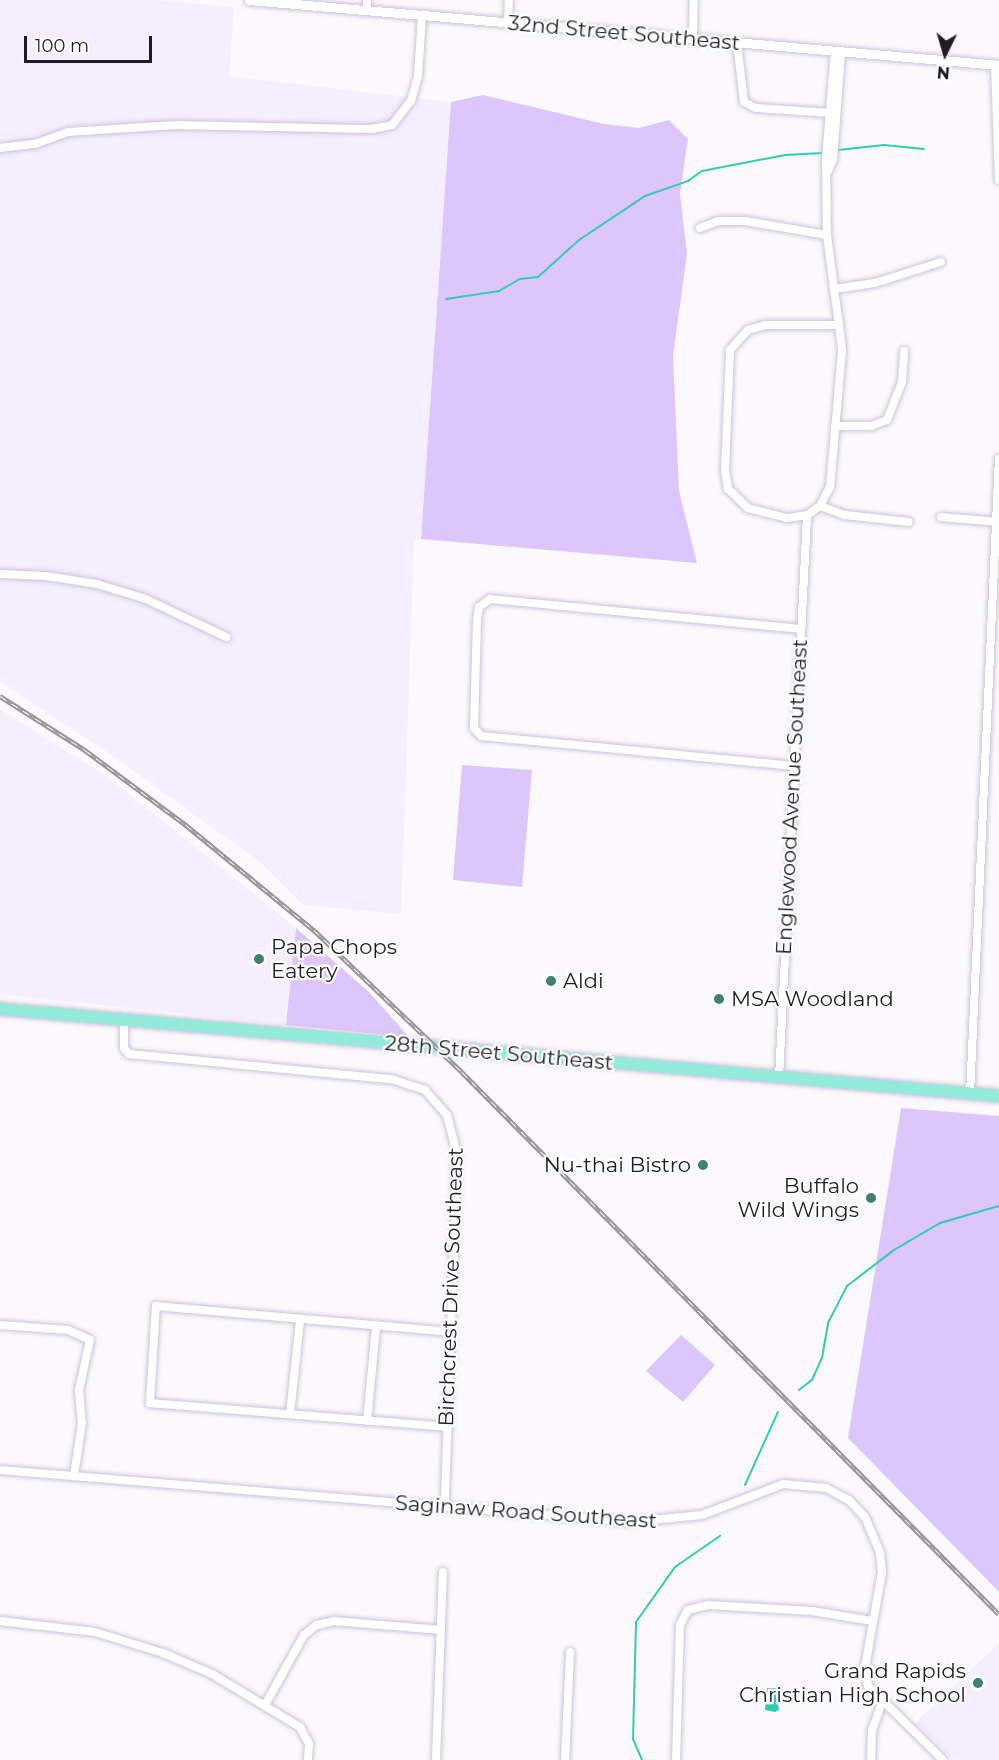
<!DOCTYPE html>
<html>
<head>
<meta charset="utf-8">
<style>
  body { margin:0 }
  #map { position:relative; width:999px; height:1760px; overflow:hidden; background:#fbf9fe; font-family:Montserrat,sans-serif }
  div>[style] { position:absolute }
  .built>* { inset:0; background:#f5eeff }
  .green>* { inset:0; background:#dcc6fc }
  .water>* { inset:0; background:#31cdb3 }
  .stream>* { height:2px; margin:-1px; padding:0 1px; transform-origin:1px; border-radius:1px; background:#31cdb3 }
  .roads { filter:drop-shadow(0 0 2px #ccc3d8) drop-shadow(0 0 2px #ccc3d8) }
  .minor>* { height:8px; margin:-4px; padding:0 4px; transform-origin:4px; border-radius:4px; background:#fff }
  .tertiary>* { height:9px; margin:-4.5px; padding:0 4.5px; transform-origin:4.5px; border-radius:4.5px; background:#fff }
  .primary>* { height:12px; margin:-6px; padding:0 6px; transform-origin:6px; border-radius:6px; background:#93e9da }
  .rail>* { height:4.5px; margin-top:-2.25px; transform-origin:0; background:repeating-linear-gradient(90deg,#fff 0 7px,#969399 0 14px); box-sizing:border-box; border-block:2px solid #969399 }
  .dots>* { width:16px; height:16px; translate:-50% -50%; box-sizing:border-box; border:3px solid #fff; border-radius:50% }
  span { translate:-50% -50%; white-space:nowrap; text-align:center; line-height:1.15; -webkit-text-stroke:4.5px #fff; paint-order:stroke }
  .street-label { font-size:21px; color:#1f1c23 }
  .poi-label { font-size:21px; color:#1f1c23 }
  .left { translate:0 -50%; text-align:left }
  .right { translate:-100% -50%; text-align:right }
  .north { position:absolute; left:915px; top:24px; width:60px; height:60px; -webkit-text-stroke:4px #fff; paint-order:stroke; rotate:185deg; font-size:16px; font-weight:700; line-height:24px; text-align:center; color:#1f1c23 }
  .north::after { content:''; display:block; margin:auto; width:21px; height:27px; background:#1f1c23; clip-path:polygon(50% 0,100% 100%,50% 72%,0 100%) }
  .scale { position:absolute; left:24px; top:36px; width:128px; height:27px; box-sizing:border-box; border:3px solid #1f1c23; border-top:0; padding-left:8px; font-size:18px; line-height:21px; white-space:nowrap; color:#1f1c23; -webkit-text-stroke:4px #fff; paint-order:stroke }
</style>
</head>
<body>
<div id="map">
  <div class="built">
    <div style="clip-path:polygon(0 0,157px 0,234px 7px,229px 76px,451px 102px,421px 539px,414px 541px,401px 914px,303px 905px,260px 862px,103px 749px,0 682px)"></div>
    <div style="clip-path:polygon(0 709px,108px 777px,296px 928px,286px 1025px,0 994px)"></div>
    <div style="clip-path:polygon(999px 1643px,999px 1760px,952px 1760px,915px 1723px)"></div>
  </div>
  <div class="green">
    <div style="clip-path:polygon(483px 95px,604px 124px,639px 128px,669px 120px,688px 139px,680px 193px,687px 254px,673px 356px,679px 491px,697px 563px,421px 539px,451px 102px)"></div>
    <div style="clip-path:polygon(462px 765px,532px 770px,522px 887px,453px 880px)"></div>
    <div style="clip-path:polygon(296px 928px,369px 992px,409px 1037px,286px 1025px)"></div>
    <div style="clip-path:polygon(901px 1108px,999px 1116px,999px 1592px,848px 1438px)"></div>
    <div style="clip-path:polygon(681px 1335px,715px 1365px,683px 1402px,646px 1371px)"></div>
  </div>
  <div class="water">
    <div style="clip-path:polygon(767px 1688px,782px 1688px,784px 1696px,777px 1698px,779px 1710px,775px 1712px,765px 1710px)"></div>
  </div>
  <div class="stream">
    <div style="left:838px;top:150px;width:46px;rotate:-6.2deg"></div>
    <div style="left:884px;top:145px;width:40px;rotate:5.7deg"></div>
    <div style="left:446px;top:299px;width:54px;rotate:-8.6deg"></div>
    <div style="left:499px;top:291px;width:24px;rotate:-30deg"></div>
    <div style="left:520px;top:279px;width:18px;rotate:-6deg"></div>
    <div style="left:538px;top:277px;width:55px;rotate:-42.1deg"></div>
    <div style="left:579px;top:240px;width:79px;rotate:-33.7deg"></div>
    <div style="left:645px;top:196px;width:46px;rotate:-19.2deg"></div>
    <div style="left:688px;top:181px;width:17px;rotate:-36deg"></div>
    <div style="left:702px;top:171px;width:85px;rotate:-10.9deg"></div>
    <div style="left:785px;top:155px;width:37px;rotate:-3deg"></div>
    <div style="left:799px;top:1390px;width:16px;rotate:-38deg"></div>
    <div style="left:812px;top:1380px;width:24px;rotate:-66deg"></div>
    <div style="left:822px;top:1358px;width:36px;rotate:-80deg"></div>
    <div style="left:828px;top:1323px;width:42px;rotate:-62.8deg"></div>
    <div style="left:847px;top:1286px;width:59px;rotate:-37.5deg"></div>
    <div style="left:894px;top:1250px;width:53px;rotate:-30.4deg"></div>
    <div style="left:940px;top:1223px;width:61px;rotate:-16.1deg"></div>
    <div style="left:745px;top:1485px;width:80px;rotate:-65.7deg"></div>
    <div style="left:642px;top:1760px;width:23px;rotate:-113deg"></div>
    <div style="left:633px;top:1739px;width:117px;rotate:-88.5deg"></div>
    <div style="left:636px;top:1622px;width:67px;rotate:-54.7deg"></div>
    <div style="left:675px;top:1567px;width:55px;rotate:-34.6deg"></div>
  </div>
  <div class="roads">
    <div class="minor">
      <div style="left:367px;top:0;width:10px;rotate:90deg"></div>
      <div style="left:508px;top:24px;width:24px;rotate:-88deg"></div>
      <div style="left:693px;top:39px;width:39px;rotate:-89deg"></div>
      <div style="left:737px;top:43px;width:59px;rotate:83.2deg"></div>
      <div style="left:744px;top:102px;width:13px;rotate:27deg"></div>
      <div style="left:756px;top:108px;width:74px;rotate:3.9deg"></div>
      <div style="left:835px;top:51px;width:107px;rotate:94.8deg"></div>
      <div style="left:826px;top:158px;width:77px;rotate:89.3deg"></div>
      <div style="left:827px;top:235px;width:54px;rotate:82.6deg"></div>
      <div style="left:834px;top:289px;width:36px;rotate:82deg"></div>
      <div style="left:839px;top:325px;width:26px;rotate:83deg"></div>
      <div style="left:842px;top:351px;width:137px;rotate:95deg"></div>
      <div style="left:830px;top:487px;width:21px;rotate:118deg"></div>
      <div style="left:820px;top:506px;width:16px;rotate:145deg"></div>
      <div style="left:807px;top:515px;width:20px;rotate:171deg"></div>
      <div style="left:787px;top:518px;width:40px;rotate:-165.6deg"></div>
      <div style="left:748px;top:508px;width:28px;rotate:-136deg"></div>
      <div style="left:728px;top:489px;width:18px;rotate:-99deg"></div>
      <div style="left:725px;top:471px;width:121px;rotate:-87.6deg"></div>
      <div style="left:730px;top:350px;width:27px;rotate:-48deg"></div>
      <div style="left:748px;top:330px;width:18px;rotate:-16deg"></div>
      <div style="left:765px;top:325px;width:74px"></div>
      <div style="left:995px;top:65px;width:115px;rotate:88deg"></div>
      <div style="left:0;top:148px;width:35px;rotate:-7deg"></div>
      <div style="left:35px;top:144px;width:35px;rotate:-20deg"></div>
      <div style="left:68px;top:132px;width:107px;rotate:-3.7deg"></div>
      <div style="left:175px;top:125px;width:197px;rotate:1.2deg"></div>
      <div style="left:372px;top:129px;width:20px;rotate:-11deg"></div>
      <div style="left:392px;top:125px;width:31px;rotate:-52deg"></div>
      <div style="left:411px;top:101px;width:26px;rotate:-74deg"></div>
      <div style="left:418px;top:76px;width:61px;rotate:-86.2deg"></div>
      <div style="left:828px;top:171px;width:13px;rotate:-67deg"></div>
      <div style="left:833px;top:159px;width:107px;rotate:-85.7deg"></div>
      <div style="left:700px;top:228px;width:19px;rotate:-21deg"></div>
      <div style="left:718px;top:221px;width:27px"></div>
      <div style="left:745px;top:221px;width:83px;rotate:9.7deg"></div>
      <div style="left:834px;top:289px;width:41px;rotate:-8.3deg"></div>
      <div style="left:875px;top:283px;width:69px;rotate:-17.7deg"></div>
      <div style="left:835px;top:426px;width:36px"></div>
      <div style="left:871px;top:426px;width:17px;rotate:-21deg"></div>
      <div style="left:887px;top:420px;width:41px;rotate:-68.5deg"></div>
      <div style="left:902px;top:382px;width:31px;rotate:-86deg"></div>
      <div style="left:820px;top:506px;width:27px;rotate:20deg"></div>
      <div style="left:845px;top:515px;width:64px;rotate:6.2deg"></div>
      <div style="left:941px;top:517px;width:58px;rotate:4.9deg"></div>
      <div style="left:0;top:574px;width:46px;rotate:2.5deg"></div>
      <div style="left:46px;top:576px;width:52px;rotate:8.9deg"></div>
      <div style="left:97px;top:584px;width:51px;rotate:17deg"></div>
      <div style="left:146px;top:599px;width:89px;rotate:25.4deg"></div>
      <div style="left:794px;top:766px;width:314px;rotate:-174.5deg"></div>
      <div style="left:481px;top:736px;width:11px;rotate:-131deg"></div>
      <div style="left:474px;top:728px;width:107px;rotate:-88.4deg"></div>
      <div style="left:477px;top:621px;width:14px;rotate:-82deg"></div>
      <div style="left:479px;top:607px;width:14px;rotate:-36deg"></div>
      <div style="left:490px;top:599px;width:311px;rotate:5.5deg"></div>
      <div style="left:124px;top:1020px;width:28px;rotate:90deg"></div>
      <div style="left:124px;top:1048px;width:8px;rotate:50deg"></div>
      <div style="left:129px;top:1054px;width:263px;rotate:5.5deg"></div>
      <div style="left:391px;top:1079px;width:36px;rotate:18deg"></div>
      <div style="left:425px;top:1090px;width:33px;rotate:49deg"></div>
      <div style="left:447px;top:1115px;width:40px;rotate:75.6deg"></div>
      <div style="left:457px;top:1154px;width:352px;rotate:92deg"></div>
      <div style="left:779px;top:1078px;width:564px;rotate:-87.15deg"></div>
      <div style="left:970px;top:1094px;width:636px;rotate:-87.39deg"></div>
      <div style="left:0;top:1325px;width:68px;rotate:4.2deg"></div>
      <div style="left:68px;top:1330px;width:24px;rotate:24deg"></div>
      <div style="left:90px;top:1340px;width:51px;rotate:102.4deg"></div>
      <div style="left:79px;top:1390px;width:33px;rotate:85deg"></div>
      <div style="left:82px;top:1423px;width:54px;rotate:98.6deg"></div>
      <div style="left:290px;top:1414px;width:95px;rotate:-83.9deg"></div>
      <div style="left:367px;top:1421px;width:94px;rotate:-84.5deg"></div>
      <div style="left:448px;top:1427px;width:299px;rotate:-175.4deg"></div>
      <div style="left:150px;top:1403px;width:97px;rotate:-86.5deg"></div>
      <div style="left:156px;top:1306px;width:296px;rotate:5deg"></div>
      <div style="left:0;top:1470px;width:634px;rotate:4.7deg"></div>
      <div style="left:632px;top:1522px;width:70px;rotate:-5.7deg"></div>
      <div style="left:702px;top:1515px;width:87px;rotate:-20.9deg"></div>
      <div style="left:783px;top:1484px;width:43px;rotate:5.3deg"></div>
      <div style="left:826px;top:1488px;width:26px;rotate:28deg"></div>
      <div style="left:849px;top:1500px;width:23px;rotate:47deg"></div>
      <div style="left:865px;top:1517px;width:39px;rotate:67deg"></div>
      <div style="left:880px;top:1553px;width:19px;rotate:84deg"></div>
      <div style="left:882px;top:1572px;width:97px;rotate:100.1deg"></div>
      <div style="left:865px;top:1667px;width:19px;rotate:81deg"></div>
      <div style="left:868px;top:1686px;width:105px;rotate:44.6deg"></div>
      <div style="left:0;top:1621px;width:96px;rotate:6.6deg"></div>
      <div style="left:95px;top:1632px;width:71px;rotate:17.2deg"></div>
      <div style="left:163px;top:1653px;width:53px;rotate:23.2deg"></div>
      <div style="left:212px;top:1674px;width:103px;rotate:31.1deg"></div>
      <div style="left:300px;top:1727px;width:19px;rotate:62deg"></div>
      <div style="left:309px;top:1744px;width:16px;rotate:94deg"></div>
      <div style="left:265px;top:1705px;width:80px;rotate:-60.9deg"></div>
      <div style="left:304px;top:1635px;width:16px;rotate:-38deg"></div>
      <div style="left:317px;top:1625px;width:17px;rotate:-13deg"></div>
      <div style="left:334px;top:1621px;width:107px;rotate:4.8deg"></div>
      <div style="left:436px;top:1760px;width:188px;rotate:-87.9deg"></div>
      <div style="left:565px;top:1760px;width:108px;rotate:-87.3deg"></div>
      <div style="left:676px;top:1760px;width:135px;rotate:-88.3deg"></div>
      <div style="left:680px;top:1625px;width:17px;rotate:-62deg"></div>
      <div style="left:688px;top:1610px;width:21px;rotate:-14deg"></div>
      <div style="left:708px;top:1605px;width:104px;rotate:3.3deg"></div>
      <div style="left:812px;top:1611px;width:61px;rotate:9.5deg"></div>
      <div style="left:871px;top:1760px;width:29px;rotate:-88deg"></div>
      <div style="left:872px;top:1731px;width:31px;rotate:-71deg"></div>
    </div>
    <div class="tertiary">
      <div style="left:249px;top:0;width:753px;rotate:4.95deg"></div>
    </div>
    <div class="primary">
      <div style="left:0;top:1009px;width:1003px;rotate:4.98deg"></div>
    </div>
  </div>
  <div class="rail">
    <div style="left:0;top:696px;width:101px;rotate:32.4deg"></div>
    <div style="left:85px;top:750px;width:126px;rotate:36.6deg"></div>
    <div style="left:186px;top:825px;width:166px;rotate:39.4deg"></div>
    <div style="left:314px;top:930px;width:205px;rotate:43.8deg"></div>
    <div style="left:462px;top:1072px;width:763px;rotate:45.27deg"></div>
  </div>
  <div class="dots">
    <div style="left:259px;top:959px;background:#3e8173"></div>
    <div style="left:551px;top:981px;background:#3e8173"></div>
    <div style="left:719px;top:999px;background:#3e8173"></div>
    <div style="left:703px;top:1165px;background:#3e8173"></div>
    <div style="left:871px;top:1198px;background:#3e8173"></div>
    <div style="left:978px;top:1683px;background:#3e8173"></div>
  </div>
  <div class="street-label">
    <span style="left:624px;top:33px;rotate:5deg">32nd Street Southeast</span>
    <span style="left:792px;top:797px;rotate:-87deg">Englewood Avenue Southeast</span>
    <span style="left:499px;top:1053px;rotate:5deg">28th Street Southeast</span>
    <span style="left:451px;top:1287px;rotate:-88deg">Birchcrest Drive Southeast</span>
    <span style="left:526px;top:1512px;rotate:4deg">Saginaw Road Southeast</span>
  </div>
  <div class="poi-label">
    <span class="left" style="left:271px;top:959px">Papa Chops<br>Eatery</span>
    <span class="left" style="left:563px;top:981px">Aldi</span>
    <span class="left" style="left:731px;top:999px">MSA Woodland</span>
    <span class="right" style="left:691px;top:1165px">Nu-thai Bistro</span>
    <span class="right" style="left:859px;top:1198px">Buffalo<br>Wild Wings</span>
    <span class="right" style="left:966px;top:1683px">Grand Rapids<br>Christian High School</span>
  </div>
  <div class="north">N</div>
  <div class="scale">100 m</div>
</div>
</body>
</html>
